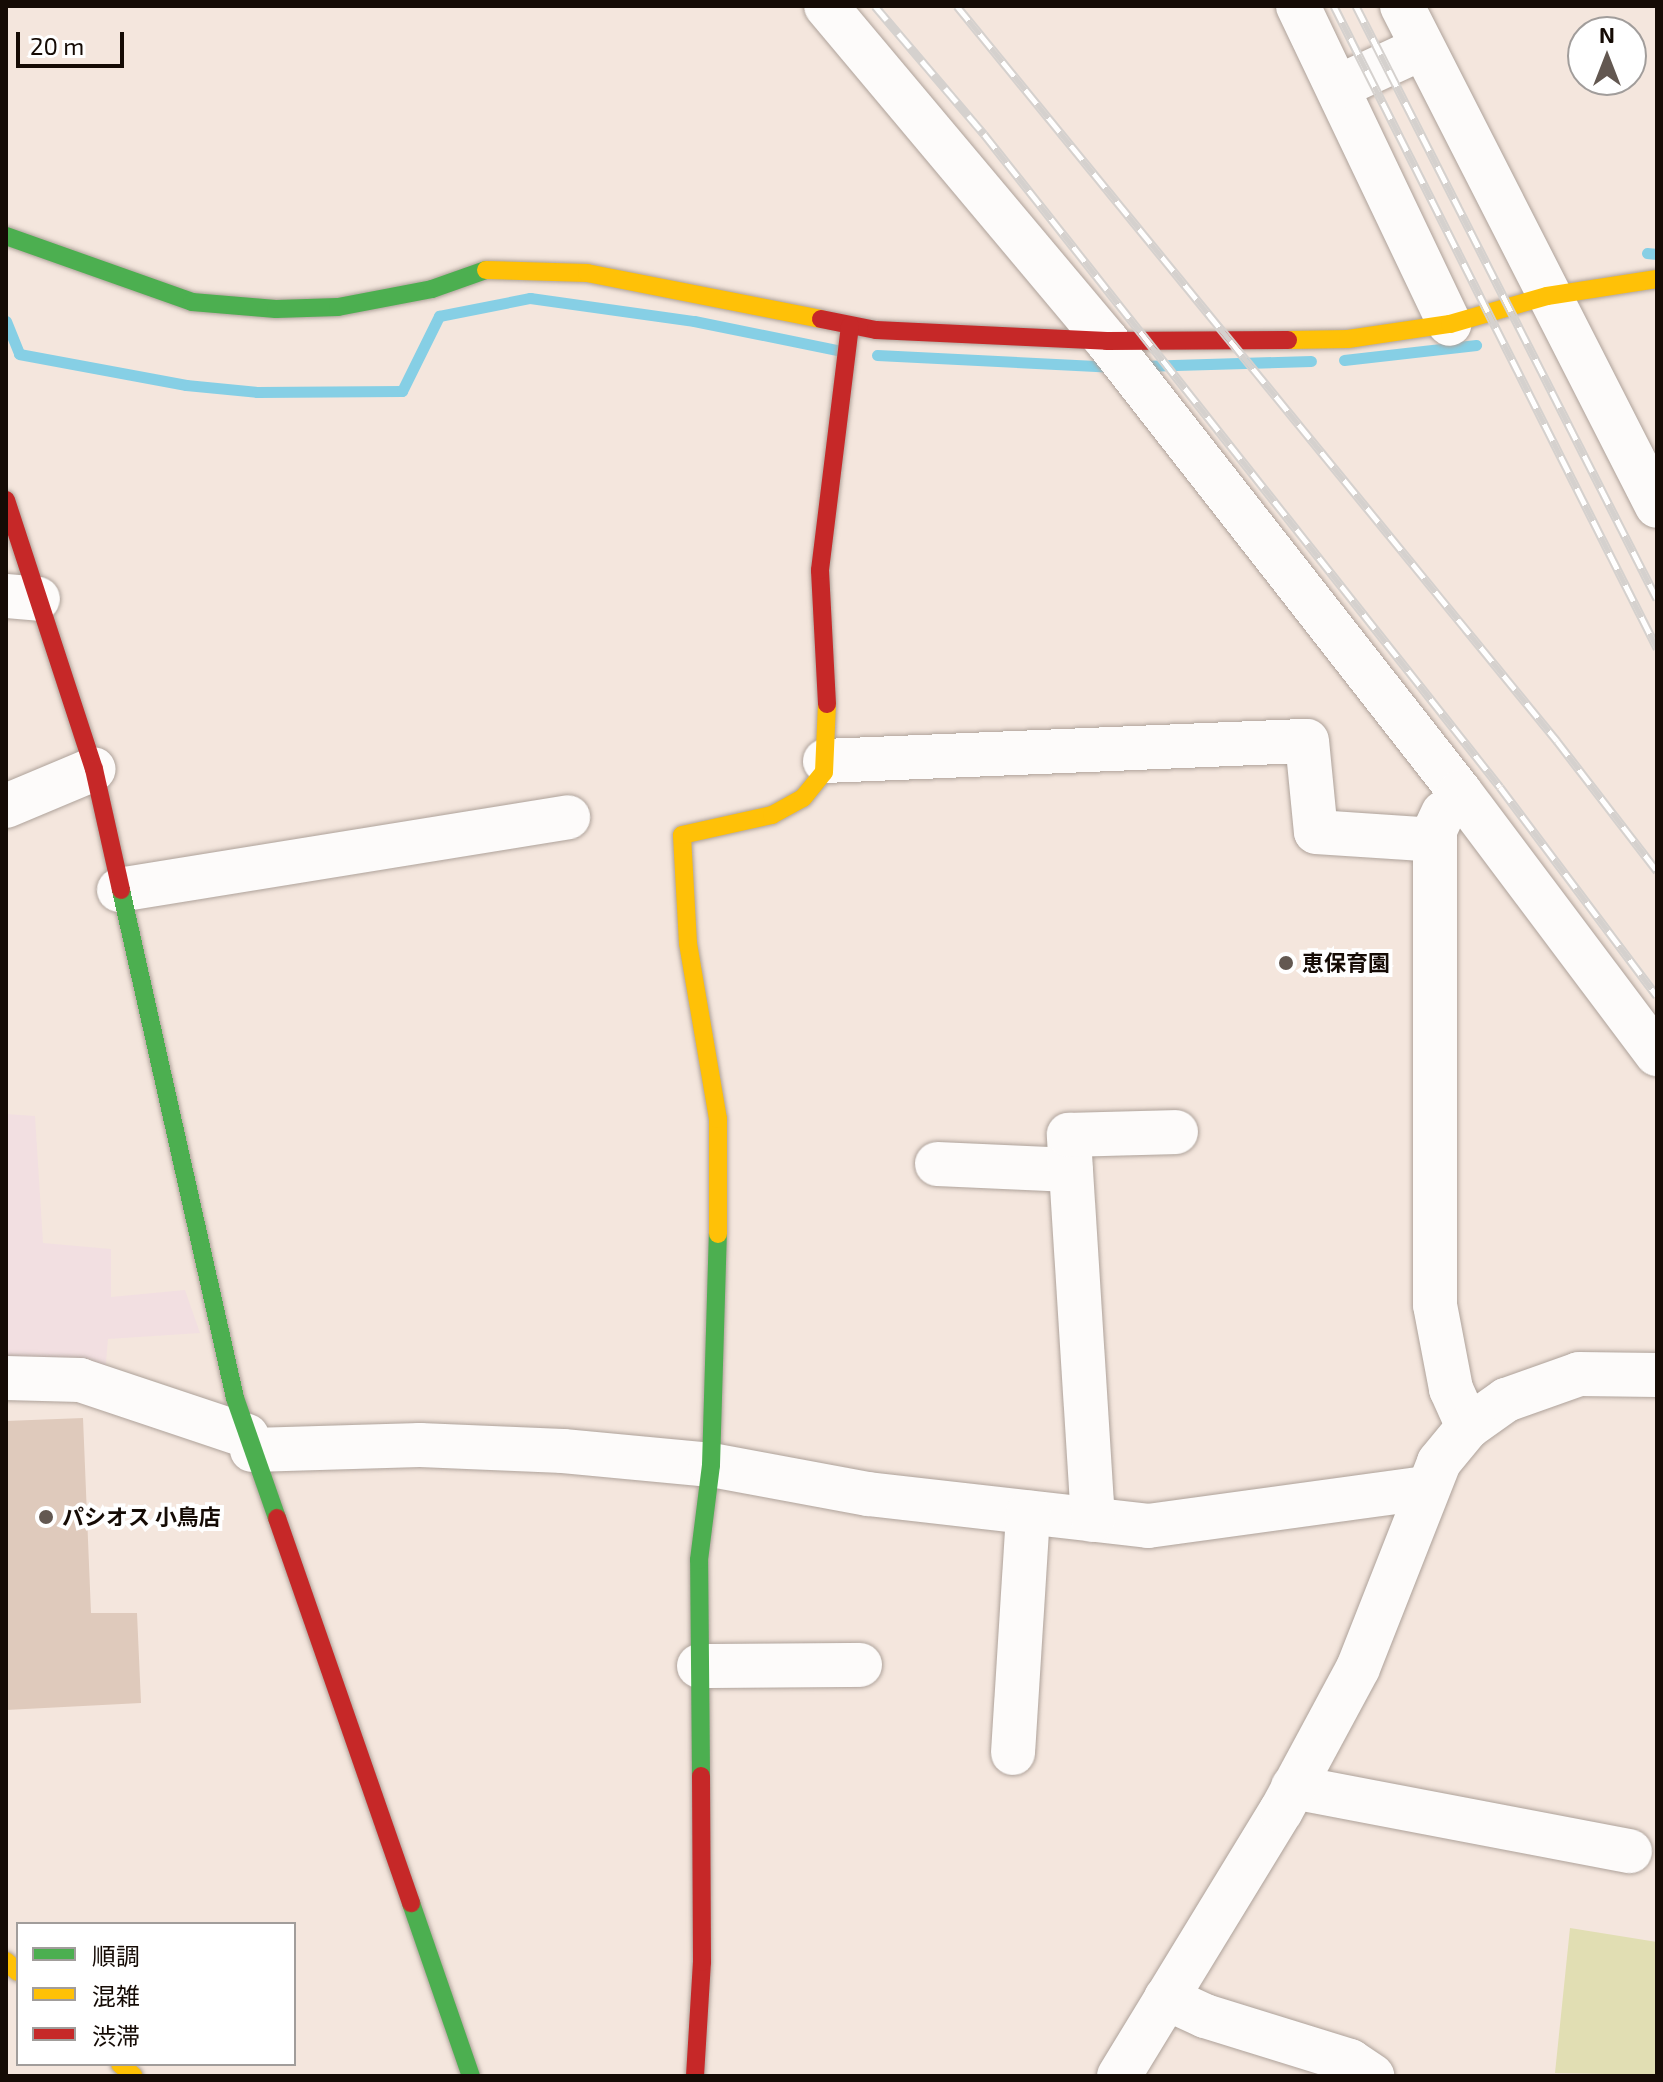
<!DOCTYPE html>
<html>
<head>
<meta charset="utf-8">
<style>
  body { margin:0 }
  #map { position:relative; width:1663px; height:2082px; overflow:hidden; background:#f4e6dd; font-family:"Exo 2","Noto Sans JP",sans-serif }
  div>[style] { position:absolute }
  .commercial>* { inset:0; background:#f2dfe1 }
  .green>* { inset:0; background:#e1deb3 }
  .stream>* { height:11px; margin:-5.5px; padding:0 5.5px; transform-origin:5.5px; border-radius:5.5px; background:#86cfe5 }
  .building>* { inset:0; background:#dfcabc }
  .roads { filter:drop-shadow(0 0 2px #aea29a) drop-shadow(0 0 2px #aea29a) }
  .street>* { height:44px; margin:-22px; padding:0 22px; transform-origin:22px; border-radius:22px; background:#fdfbfa }
  .fast>* { height:18px; margin:-9px; padding:0 9px; transform-origin:9px; border-radius:9px; background:#4caf50 }
  .slow>* { height:18px; margin:-9px; padding:0 9px; transform-origin:9px; border-radius:9px; background:#ffc107 }
  .jam>* { height:18px; margin:-9px; padding:0 9px; transform-origin:9px; border-radius:9px; background:#c62828 }
  .rail>* { height:9px; margin-top:-4.5px; transform-origin:0; background:repeating-linear-gradient(90deg,#fff 0 18px,#d5d1ce 0 36px); box-sizing:border-box; border-block:2px solid #d5d1ce }
  .dots>* { width:22px; height:22px; translate:-50% -50%; box-sizing:border-box; border:4px solid #fff; border-radius:50% }
  span { translate:-50% -50%; white-space:nowrap; text-align:center; line-height:1.15; -webkit-text-stroke:8px #fff; paint-order:stroke }
  .poi-label { font-size:22px; color:#150b05; font-weight:700 }
  .left { translate:0 -50%; text-align:left }
  .frame { position:absolute; inset:0; border:8px solid #150b05; pointer-events:none }
  .legend { position:absolute; left:16px; top:1922px; width:280px; height:144px; box-sizing:border-box; background:#fff; border:2px solid #a19d9b; margin:0; padding:10px 14px; list-style:none; font-size:24px; color:#150b05 }
  .legend li { display:flex; align-items:center; gap:16px; height:40px }
  .legend b { width:40px; border:2px solid #a19d9b }
  .north { position:absolute; left:1567px; top:16px; width:80px; height:80px; box-sizing:border-box; background:#fff; border:2px solid #a19d9b; border-radius:50%; rotate:0deg; font-size:22px; font-weight:700; line-height:32px; text-align:center; color:#150b05 }
  .north::after { content:''; display:block; margin:auto; width:28px; height:36px; background:#635851; clip-path:polygon(50% 0,100% 100%,50% 72%,0 100%) }
  .scale { position:absolute; left:16px; top:32px; width:108px; height:36px; box-sizing:border-box; border:4px solid #150b05; border-top:0; padding-left:10px; font-size:24px; line-height:28px; white-space:nowrap; color:#150b05; -webkit-text-stroke:6px #fff; paint-order:stroke }
</style>
</head>
<body>
<div id="map">
  <div class="commercial">
    <div style="clip-path:polygon(6px 1114px,35px 1116px,43px 1243px,111px 1249px,111px 1297px,185px 1290px,200px 1333px,108px 1339px,105px 1374px,6px 1364px)"></div>
  </div>
  <div class="green">
    <div style="clip-path:polygon(1570px 1928px,1657px 1942px,1657px 2075px,1555px 2073px)"></div>
  </div>
  <div class="stream">
    <div style="left:1647px;top:253px;width:10px;rotate:6deg"></div>
    <div style="left:6px;top:321px;width:35px;rotate:68deg"></div>
    <div style="left:19px;top:354px;width:170px;rotate:10.5deg"></div>
    <div style="left:186px;top:385px;width:71px;rotate:5.6deg"></div>
    <div style="left:257px;top:392px;width:145px;rotate:-0.4deg"></div>
    <div style="left:402px;top:391px;width:84px;rotate:-63.7deg"></div>
    <div style="left:439px;top:316px;width:93px;rotate:-11.2deg"></div>
    <div style="left:530px;top:298px;width:166px;rotate:8deg"></div>
    <div style="left:694px;top:321px;width:145px;rotate:11.5deg"></div>
    <div style="left:877px;top:355px;width:234px;rotate:2.9deg"></div>
    <div style="left:1344px;top:360px;width:133px;rotate:-6.5deg"></div>
    <div style="left:1141px;top:366px;width:170px;rotate:-1.7deg"></div>
  </div>
  <div class="building">
    <div style="clip-path:polygon(83px 1418px,91px 1613px,137px 1613px,141px 1703px,6px 1710px,6px 1421px)"></div>
  </div>
  <div class="roads">
    <div class="street">
      <div style="left:826px;top:6px;width:437px;rotate:50deg"></div>
      <div style="left:1107px;top:341px;width:573px;rotate:51.95deg"></div>
      <div style="left:1460px;top:792px;width:328px;rotate:53.1deg"></div>
      <div style="left:1298px;top:6px;width:352px;rotate:64.5deg"></div>
      <div style="left:1402px;top:6px;width:561px;rotate:62.98deg"></div>
      <div style="left:1338px;top:87px;width:93px;rotate:-24.9deg"></div>
      <div style="left:6px;top:596px;width:32px;rotate:5deg"></div>
      <div style="left:825px;top:761px;width:482px;rotate:-2.4deg"></div>
      <div style="left:1307px;top:741px;width:91px;rotate:84.4deg"></div>
      <div style="left:1316px;top:832px;width:119px;rotate:3.8deg"></div>
      <div style="left:6px;top:806px;width:95px;rotate:-22.8deg"></div>
      <div style="left:1443px;top:813px;width:19px;rotate:115deg"></div>
      <div style="left:1435px;top:830px;width:475px;rotate:90deg"></div>
      <div style="left:1435px;top:1305px;width:86px;rotate:79.2deg"></div>
      <div style="left:1451px;top:1389px;width:42px;rotate:65.9deg"></div>
      <div style="left:119px;top:890px;width:455px;rotate:-9.2deg"></div>
      <div style="left:937px;top:1164px;width:134px;rotate:2.6deg"></div>
      <div style="left:6px;top:1378px;width:74px;rotate:1.5deg"></div>
      <div style="left:80px;top:1380px;width:176px;rotate:18.5deg"></div>
      <div style="left:252px;top:1450px;width:168px;rotate:-1.7deg"></div>
      <div style="left:420px;top:1445px;width:143px;rotate:2.4deg"></div>
      <div style="left:563px;top:1451px;width:149px;rotate:5.4deg"></div>
      <div style="left:711px;top:1465px;width:160px;rotate:10.5deg"></div>
      <div style="left:868px;top:1494px;width:282px;rotate:6.5deg"></div>
      <div style="left:1148px;top:1526px;width:280px;rotate:-7.8deg"></div>
      <div style="left:1093px;top:1520px;width:386px;rotate:-93.6deg"></div>
      <div style="left:1069px;top:1135px;width:107px;rotate:-1.6deg"></div>
      <div style="left:699px;top:1666px;width:161px;rotate:-0.4deg"></div>
      <div style="left:1013px;top:1753px;width:241px;rotate:-86.4deg"></div>
      <div style="left:1293px;top:1787px;width:343px;rotate:10.8deg"></div>
      <div style="left:1166px;top:1998px;width:43px;rotate:24.8deg"></div>
      <div style="left:1205px;top:2016px;width:152px;rotate:17.2deg"></div>
      <div style="left:1350px;top:2061px;width:27px;rotate:34deg"></div>
      <div style="left:1119px;top:2076px;width:311px;rotate:-58.6deg"></div>
      <div style="left:1281px;top:1811px;width:162px;rotate:-61.7deg"></div>
      <div style="left:1358px;top:1668px;width:221px;rotate:-68.5deg"></div>
      <div style="left:1439px;top:1462px;width:45px;rotate:-50.4deg"></div>
      <div style="left:1468px;top:1427px;width:47px;rotate:-35.4deg"></div>
      <div style="left:1506px;top:1400px;width:77px;rotate:-19.6deg"></div>
      <div style="left:1579px;top:1374px;width:78px;rotate:0.7deg"></div>
    </div>
    <div class="fast">
      <div style="left:6px;top:236px;width:197px;rotate:19.5deg"></div>
      <div style="left:192px;top:302px;width:84px;rotate:4.8deg"></div>
      <div style="left:276px;top:309px;width:62px;rotate:-1.8deg"></div>
      <div style="left:338px;top:307px;width:96px;rotate:-10.8deg"></div>
      <div style="left:432px;top:289px;width:57px;rotate:-19.4deg"></div>
      <div style="left:121px;top:890px;width:521px;rotate:77.35deg"></div>
      <div style="left:235px;top:1398px;width:127px;rotate:70.7deg"></div>
      <div style="left:701px;top:1776px;width:216px;rotate:-90.5deg"></div>
      <div style="left:699px;top:1560px;width:96px;rotate:-82.8deg"></div>
      <div style="left:711px;top:1465px;width:231px;rotate:-88.3deg"></div>
      <div style="left:411px;top:1903px;width:183px;rotate:70.9deg"></div>
    </div>
    <div class="slow">
      <div style="left:486px;top:270px;width:101px;rotate:1.7deg"></div>
      <div style="left:587px;top:273px;width:238px;rotate:11.1deg"></div>
      <div style="left:1288px;top:340px;width:60px;rotate:-1deg"></div>
      <div style="left:1348px;top:339px;width:103px;rotate:-8.4deg"></div>
      <div style="left:1450px;top:324px;width:101px;rotate:-16.1deg"></div>
      <div style="left:1547px;top:296px;width:111px;rotate:-8.8deg"></div>
      <div style="left:718px;top:1234px;width:115px;rotate:-90deg"></div>
      <div style="left:718px;top:1119px;width:179px;rotate:-99.7deg"></div>
      <div style="left:688px;top:943px;width:108px;rotate:-93.2deg"></div>
      <div style="left:682px;top:835px;width:92px;rotate:-12.5deg"></div>
      <div style="left:772px;top:815px;width:35px;rotate:-29deg"></div>
      <div style="left:803px;top:798px;width:33px;rotate:-51deg"></div>
      <div style="left:824px;top:772px;width:68px;rotate:-87.5deg"></div>
      <div style="left:6px;top:1961px;width:16px;rotate:43deg"></div>
      <div style="left:120px;top:2064px;width:18px;rotate:41deg"></div>
    </div>
    <div class="jam">
      <div style="left:821px;top:319px;width:56px;rotate:11.3deg"></div>
      <div style="left:876px;top:330px;width:231px;rotate:2.7deg"></div>
      <div style="left:1107px;top:341px;width:181px;rotate:-0.3deg"></div>
      <div style="left:6px;top:500px;width:283px;rotate:71.9deg"></div>
      <div style="left:94px;top:769px;width:124px;rotate:77.4deg"></div>
      <div style="left:827px;top:704px;width:134px;rotate:-93deg"></div>
      <div style="left:820px;top:570px;width:246px;rotate:-83deg"></div>
      <div style="left:277px;top:1518px;width:408px;rotate:70.8deg"></div>
      <div style="left:695px;top:2076px;width:114px;rotate:-86.5deg"></div>
      <div style="left:702px;top:1962px;width:186px;rotate:-90.3deg"></div>
    </div>
  </div>
  <div class="rail">
    <div style="left:875px;top:6px;width:168px;rotate:49.6deg"></div>
    <div style="left:984px;top:134px;width:832px;rotate:51.68deg"></div>
    <div style="left:1500px;top:787px;width:261px;rotate:53.1deg"></div>
    <div style="left:957px;top:6px;width:949px;rotate:50.77deg"></div>
    <div style="left:1557px;top:741px;width:164px;rotate:52.4deg"></div>
    <div style="left:1334px;top:6px;width:719px;rotate:63.29deg"></div>
    <div style="left:1356px;top:6px;width:665px;rotate:63.09deg"></div>
  </div>
  <div class="dots">
    <div style="left:1286px;top:963px;background:#635851"></div>
    <div style="left:46px;top:1517px;background:#635851"></div>
  </div>
  <div class="poi-label">
    <span class="left" style="left:1302px;top:963px">恵保育園</span>
    <span class="left" style="left:62px;top:1517px">パシオス 小鳥店</span>
  </div>
  <div class="frame"></div>
  <ul class="legend">
  <li><b style="height:10px;background:#4caf50"></b>順調</li>
  <li><b style="height:10px;background:#ffc107"></b>混雑</li>
  <li><b style="height:10px;background:#c62828"></b>渋滞</li>
  </ul>
  <div class="north">N</div>
  <div class="scale">20 m</div>
</div>
</body>
</html>
